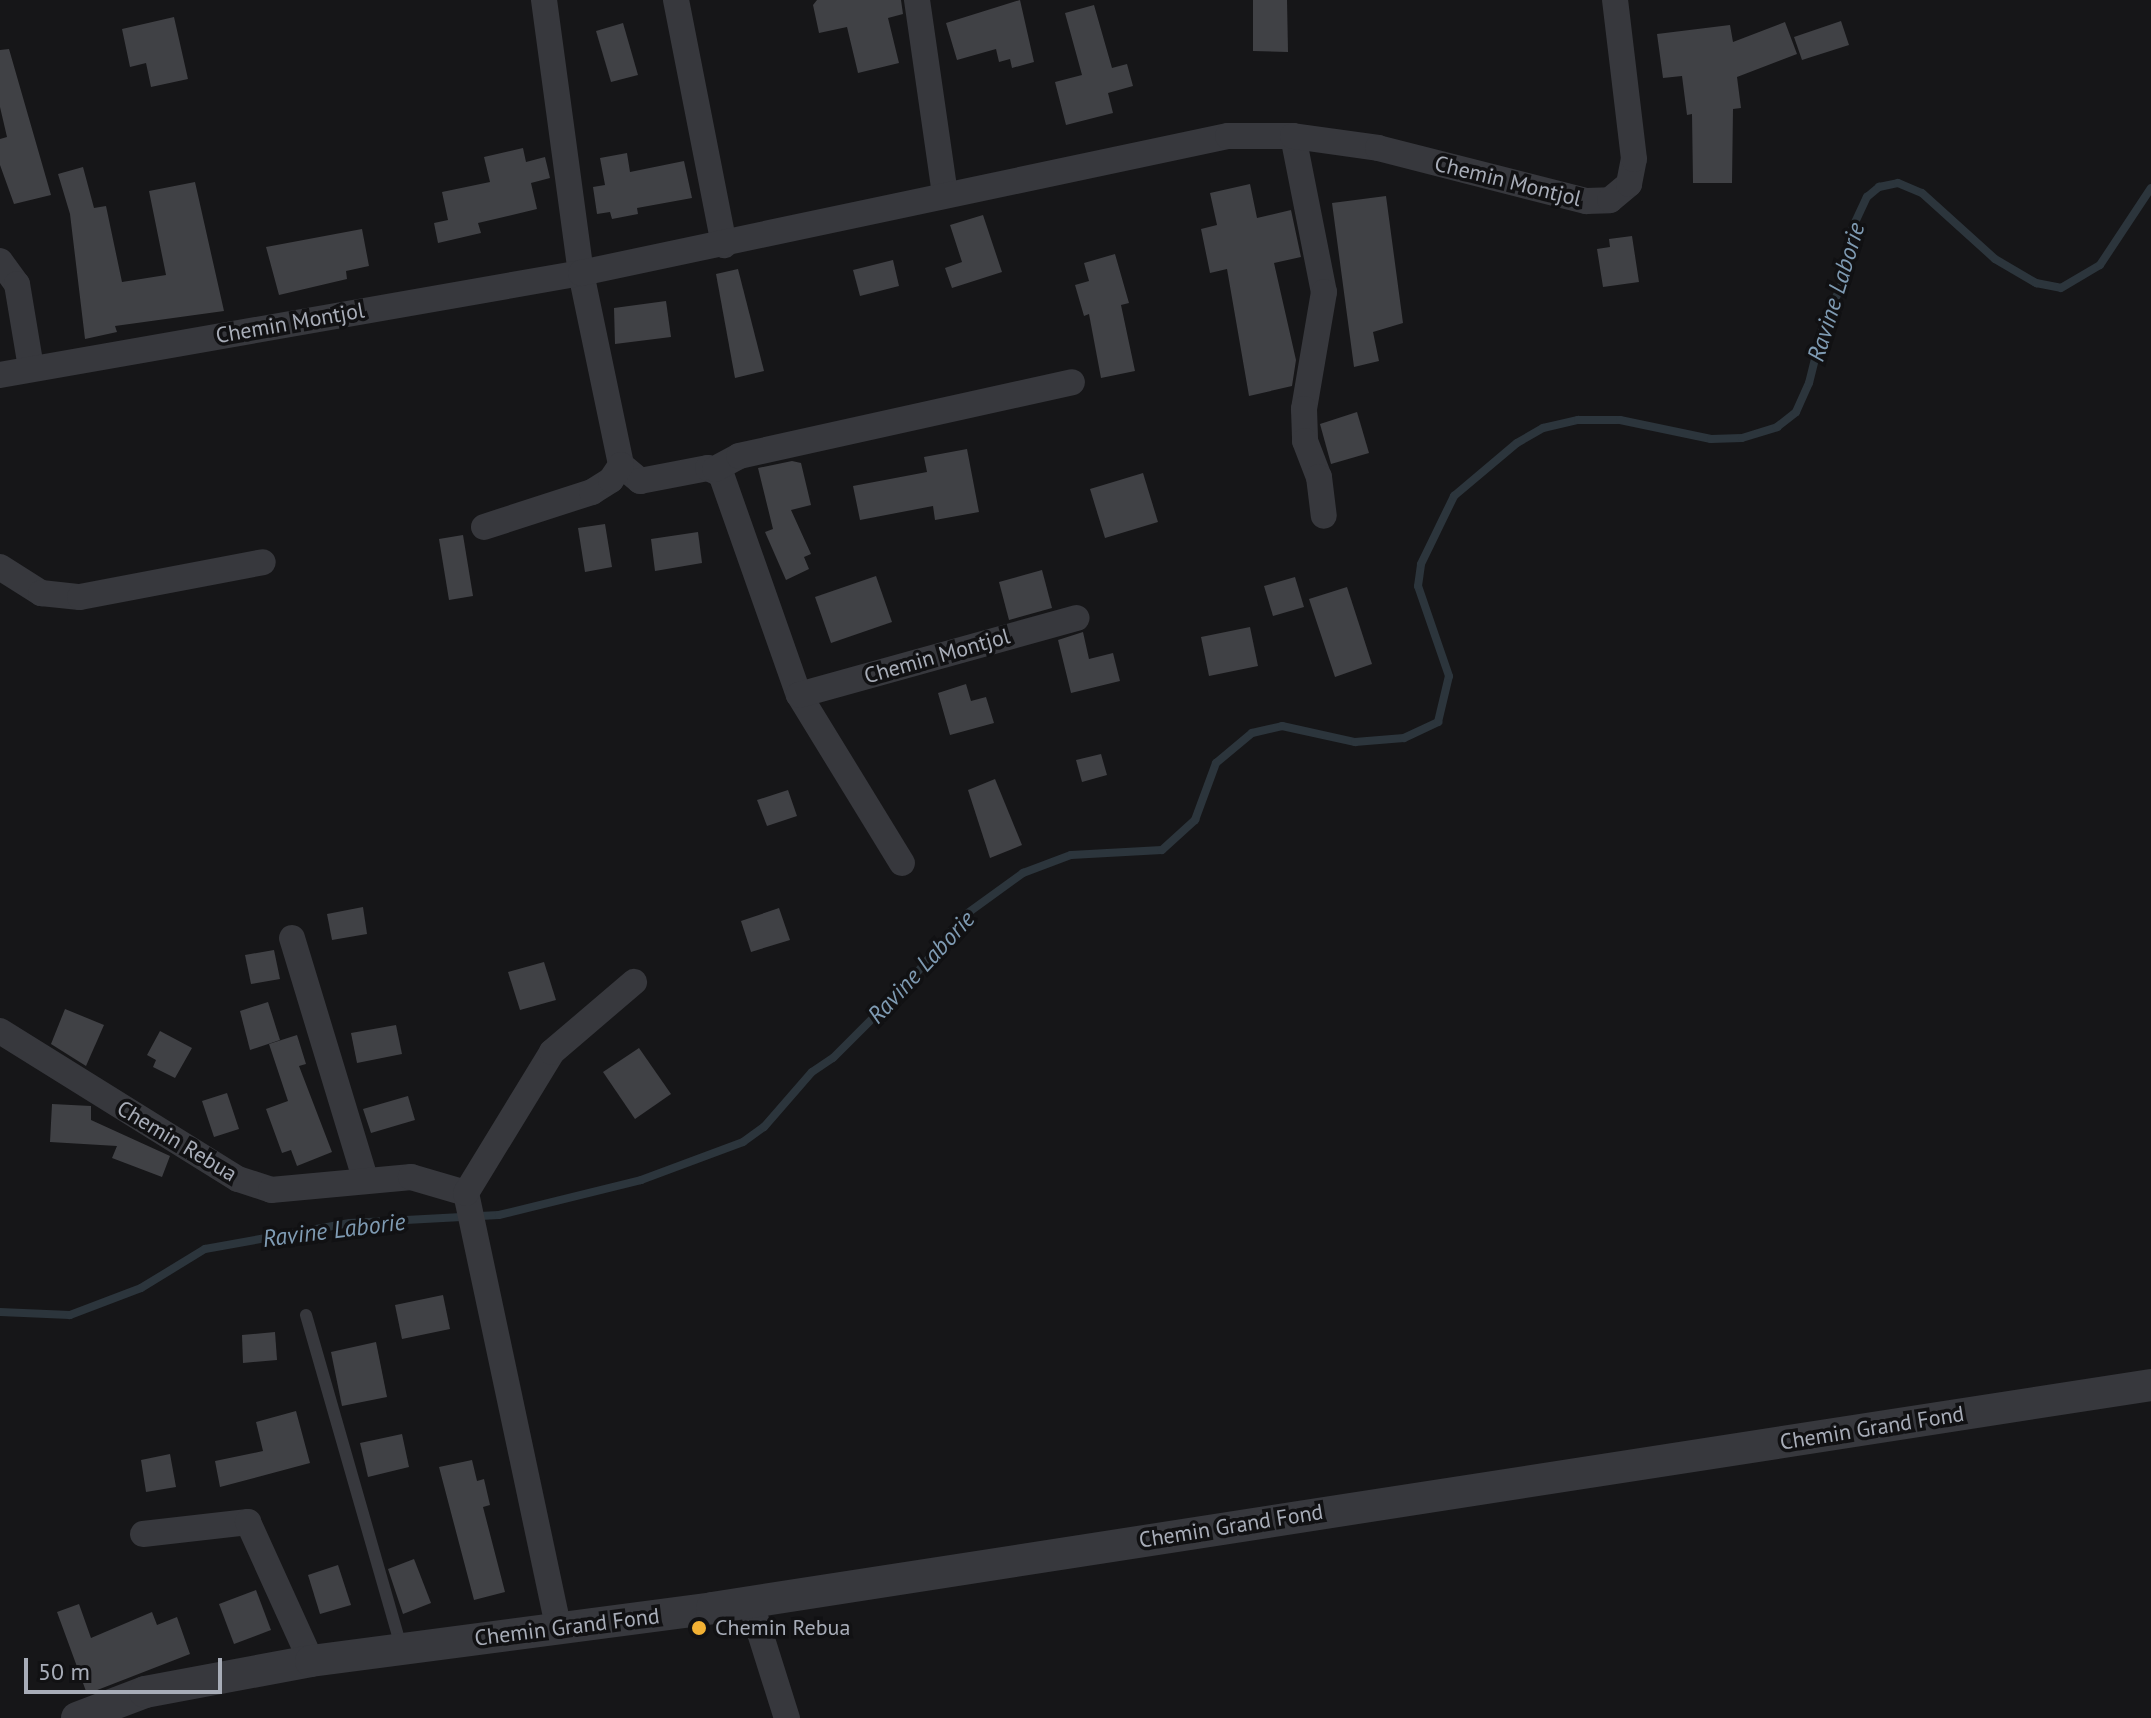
<!DOCTYPE html>
<html>
<head>
<meta charset="utf-8">
<style>
  body { margin:0 }
  #map { position:relative; width:2151px; height:1718px; overflow:hidden; background:#161618; font-family:"PT Sans",sans-serif }
  div>[style] { position:absolute }
  .stream>* { height:8px; margin:-4px; padding:0 4px; transform-origin:4px; border-radius:4px; background:#2c353c }
  .building>* { inset:0; background:#404145 }
  .service>* { height:12px; margin:-6px; padding:0 6px; transform-origin:6px; border-radius:6px; background:#37383d }
  .minor>* { height:26px; margin:-13px; padding:0 13px; transform-origin:13px; border-radius:13px; background:#37383d }
  .tertiary>* { height:32px; margin:-16px; padding:0 16px; transform-origin:16px; border-radius:16px; background:#37383d }
  .dots>* { width:22px; height:22px; translate:-50% -50%; box-sizing:border-box; border:4px solid #111113; border-radius:50% }
  span { translate:-50% -50%; white-space:nowrap; text-align:center; line-height:1.15; -webkit-text-stroke:7px #111113; paint-order:stroke }
  .street-label { font-size:22px; color:#a8adb8 }
  .poi-label { font-size:22px; color:#a8adb8 }
  .left { translate:0 -50%; text-align:left }
  .water-label { font-size:24px; color:#7f9bb3; font-style:italic }
  .scale { position:absolute; left:24px; top:1658px; width:198px; height:36px; box-sizing:border-box; border:4px solid #a8adb8; border-top:0; padding-left:10px; font-size:24px; line-height:28px; white-space:nowrap; color:#a8adb8; -webkit-text-stroke:6px #111113; paint-order:stroke }
</style>
</head>
<body>
<div id="map">
  <div class="stream">
    <div style="left:0;top:1312px;width:70px;rotate:2.5deg"></div>
    <div style="left:70px;top:1315px;width:76px;rotate:-20.8deg"></div>
    <div style="left:141px;top:1288px;width:75px;rotate:-31.4deg"></div>
    <div style="left:205px;top:1249px;width:147px;rotate:-10.2deg"></div>
    <div style="left:350px;top:1223px;width:149px;rotate:-3.1deg"></div>
    <div style="left:499px;top:1215px;width:146px;rotate:-13.8deg"></div>
    <div style="left:641px;top:1180px;width:109px;rotate:-20.4deg"></div>
    <div style="left:743px;top:1142px;width:26px;rotate:-36deg"></div>
    <div style="left:764px;top:1127px;width:73px;rotate:-48.9deg"></div>
    <div style="left:812px;top:1072px;width:25px;rotate:-34deg"></div>
    <div style="left:833px;top:1058px;width:109px;rotate:-45deg"></div>
    <div style="left:910px;top:981px;width:86px;rotate:-50.2deg"></div>
    <div style="left:965px;top:915px;width:72px;rotate:-35.9deg"></div>
    <div style="left:1023px;top:873px;width:51px;rotate:-20.6deg"></div>
    <div style="left:1071px;top:855px;width:91px;rotate:-3.1deg"></div>
    <div style="left:1162px;top:850px;width:45px;rotate:-42.3deg"></div>
    <div style="left:1195px;top:820px;width:61px;rotate:-69.8deg"></div>
    <div style="left:1216px;top:763px;width:47px;rotate:-39.8deg"></div>
    <div style="left:1252px;top:733px;width:31px;rotate:-13deg"></div>
    <div style="left:1282px;top:726px;width:75px;rotate:12.4deg"></div>
    <div style="left:1355px;top:742px;width:49px;rotate:-4.7deg"></div>
    <div style="left:1404px;top:738px;width:38px;rotate:-25deg"></div>
    <div style="left:1438px;top:722px;width:47px;rotate:-76.6deg"></div>
    <div style="left:1449px;top:676px;width:95px;rotate:-109deg"></div>
    <div style="left:1418px;top:586px;width:22px;rotate:-82deg"></div>
    <div style="left:1421px;top:564px;width:76px;rotate:-64.1deg"></div>
    <div style="left:1454px;top:496px;width:82px;rotate:-40.1deg"></div>
    <div style="left:1517px;top:443px;width:30px;rotate:-30deg"></div>
    <div style="left:1543px;top:428px;width:36px;rotate:-13deg"></div>
    <div style="left:1578px;top:420px;width:42px"></div>
    <div style="left:1620px;top:420px;width:93px;rotate:11.8deg"></div>
    <div style="left:1711px;top:439px;width:31px;rotate:-2deg"></div>
    <div style="left:1742px;top:438px;width:37px;rotate:-17deg"></div>
    <div style="left:1777px;top:427px;width:24px;rotate:-38deg"></div>
    <div style="left:1796px;top:412px;width:32px;rotate:-66deg"></div>
    <div style="left:1809px;top:383px;width:58px;rotate:-76deg"></div>
    <div style="left:1823px;top:327px;width:52px;rotate:-66.4deg"></div>
    <div style="left:1844px;top:279px;width:49px;rotate:-81.7deg"></div>
    <div style="left:1851px;top:231px;width:38px;rotate:-65deg"></div>
    <div style="left:1867px;top:197px;width:16px;rotate:-40deg"></div>
    <div style="left:1879px;top:187px;width:19px;rotate:-12deg"></div>
    <div style="left:1898px;top:183px;width:26px;rotate:23deg"></div>
    <div style="left:1922px;top:193px;width:98px;rotate:42.1deg"></div>
    <div style="left:1995px;top:259px;width:48px;rotate:30.3deg"></div>
    <div style="left:2036px;top:283px;width:25px;rotate:11deg"></div>
    <div style="left:2061px;top:288px;width:45px;rotate:-30.5deg"></div>
    <div style="left:2100px;top:265px;width:92px;rotate:-56.5deg"></div>
  </div>
  <div class="building">
    <div style="clip-path:polygon(817px 0,901px 0,903px 14px,888px 18px,899px 63px,858px 73px,847px 27px,819px 33px,813px 5px)"></div>
    <div style="clip-path:polygon(1020px 0,1034px 62px,1012px 68px,1010px 59px,999px 62px,996px 49px,957px 60px,946px 23px)"></div>
    <div style="clip-path:polygon(1253px 0,1287px 0,1288px 52px,1253px 51px)"></div>
    <div style="clip-path:polygon(1094px 5px,1112px 68px,1127px 64px,1133px 86px,1108px 93px,1113px 113px,1066px 125px,1055px 82px,1082px 75px,1065px 13px)"></div>
    <div style="clip-path:polygon(174px 17px,188px 79px,151px 87px,146px 63px,130px 67px,122px 29px)"></div>
    <div style="clip-path:polygon(1841px 21px,1849px 45px,1802px 60px,1794px 37px)"></div>
    <div style="clip-path:polygon(1785px 22px,1797px 54px,1737px 77px,1741px 108px,1733px 109px,1732px 183px,1693px 183px,1692px 114px,1687px 115px,1682px 76px,1663px 78px,1657px 34px,1730px 25px,1733px 42px)"></div>
    <div style="clip-path:polygon(623px 23px,638px 75px,611px 82px,596px 31px)"></div>
    <div style="clip-path:polygon(9px 49px,51px 195px,14px 204px,0 165px,0 139px,7px 137px,0 107px,0 50px)"></div>
    <div style="clip-path:polygon(523px 148px,526px 162px,545px 157px,550px 178px,531px 183px,537px 209px,478px 223px,481px 233px,438px 243px,434px 223px,448px 220px,442px 192px,490px 182px,484px 157px)"></div>
    <div style="clip-path:polygon(627px 153px,630px 172px,684px 161px,692px 198px,637px 208px,638px 214px,612px 219px,610px 212px,597px 214px,593px 187px,605px 185px,600px 158px)"></div>
    <div style="clip-path:polygon(83px 167px,94px 208px,106px 206px,122px 282px,166px 275px,149px 191px,195px 182px,224px 311px,115px 326px,117px 332px,85px 339px,70px 214px,58px 174px)"></div>
    <div style="clip-path:polygon(1250px 184px,1257px 218px,1291px 210px,1301px 257px,1274px 263px,1296px 360px,1292px 386px,1249px 396px,1227px 269px,1210px 273px,1201px 229px,1217px 225px,1210px 193px)"></div>
    <div style="clip-path:polygon(1386px 196px,1403px 323px,1373px 332px,1379px 361px,1354px 367px,1332px 203px)"></div>
    <div style="clip-path:polygon(983px 215px,1002px 272px,952px 288px,945px 268px,962px 262px,950px 225px)"></div>
    <div style="clip-path:polygon(362px 229px,369px 266px,346px 271px,347px 279px,279px 295px,266px 247px)"></div>
    <div style="clip-path:polygon(1632px 236px,1639px 282px,1603px 287px,1597px 249px,1610px 247px,1609px 239px)"></div>
    <div style="clip-path:polygon(1115px 254px,1129px 303px,1121px 305px,1135px 371px,1101px 378px,1089px 314px,1084px 316px,1075px 285px,1089px 281px,1084px 263px)"></div>
    <div style="clip-path:polygon(893px 260px,899px 286px,860px 296px,853px 270px)"></div>
    <div style="clip-path:polygon(738px 269px,764px 371px,735px 378px,716px 274px)"></div>
    <div style="clip-path:polygon(666px 301px,671px 337px,615px 344px,614px 308px)"></div>
    <div style="clip-path:polygon(1357px 412px,1369px 453px,1331px 464px,1320px 424px)"></div>
    <div style="clip-path:polygon(967px 449px,979px 512px,935px 520px,933px 506px,860px 520px,853px 486px,927px 472px,924px 457px)"></div>
    <div style="clip-path:polygon(792px 461px,801px 463px,811px 505px,791px 510px,811px 554px,804px 557px,809px 569px,786px 580px,765px 532px,773px 529px,758px 468px)"></div>
    <div style="clip-path:polygon(1143px 473px,1158px 522px,1105px 538px,1090px 489px)"></div>
    <div style="clip-path:polygon(605px 524px,612px 567px,585px 572px,578px 528px)"></div>
    <div style="clip-path:polygon(698px 532px,702px 563px,655px 571px,651px 539px)"></div>
    <div style="clip-path:polygon(463px 535px,473px 596px,449px 600px,439px 539px)"></div>
    <div style="clip-path:polygon(1042px 570px,1052px 608px,1009px 620px,999px 582px)"></div>
    <div style="clip-path:polygon(876px 576px,892px 622px,831px 643px,815px 597px)"></div>
    <div style="clip-path:polygon(1295px 577px,1304px 607px,1273px 616px,1264px 586px)"></div>
    <div style="clip-path:polygon(1347px 587px,1372px 664px,1335px 677px,1309px 599px)"></div>
    <div style="clip-path:polygon(1250px 627px,1258px 666px,1209px 676px,1201px 637px)"></div>
    <div style="clip-path:polygon(1083px 632px,1089px 659px,1113px 653px,1120px 681px,1071px 693px,1058px 640px)"></div>
    <div style="clip-path:polygon(966px 684px,971px 701px,986px 697px,994px 723px,950px 735px,938px 693px)"></div>
    <div style="clip-path:polygon(1101px 754px,1107px 775px,1082px 782px,1076px 760px)"></div>
    <div style="clip-path:polygon(995px 779px,1022px 845px,990px 858px,968px 790px)"></div>
    <div style="clip-path:polygon(788px 790px,797px 816px,767px 826px,757px 800px)"></div>
    <div style="clip-path:polygon(363px 907px,367px 934px,332px 940px,327px 914px)"></div>
    <div style="clip-path:polygon(779px 908px,790px 940px,751px 952px,741px 921px)"></div>
    <div style="clip-path:polygon(274px 950px,280px 979px,251px 984px,245px 955px)"></div>
    <div style="clip-path:polygon(544px 962px,556px 1000px,520px 1010px,508px 972px)"></div>
    <div style="clip-path:polygon(268px 1002px,280px 1040px,250px 1050px,240px 1011px)"></div>
    <div style="clip-path:polygon(65px 1009px,104px 1025px,86px 1066px,51px 1044px)"></div>
    <div style="clip-path:polygon(396px 1025px,402px 1054px,357px 1063px,351px 1033px)"></div>
    <div style="clip-path:polygon(160px 1031px,192px 1048px,175px 1078px,153px 1067px,156px 1060px,147px 1055px)"></div>
    <div style="clip-path:polygon(297px 1035px,306px 1064px,299px 1066px,332px 1152px,297px 1166px,291px 1150px,282px 1153px,266px 1109px,288px 1101px,269px 1044px)"></div>
    <div style="clip-path:polygon(639px 1048px,671px 1094px,635px 1119px,603px 1072px)"></div>
    <div style="clip-path:polygon(227px 1093px,239px 1129px,214px 1137px,202px 1101px)"></div>
    <div style="clip-path:polygon(408px 1096px,415px 1120px,371px 1133px,363px 1109px)"></div>
    <div style="clip-path:polygon(52px 1104px,91px 1106px,91px 1120px,170px 1156px,162px 1177px,112px 1158px,117px 1146px,50px 1142px)"></div>
    <div style="clip-path:polygon(443px 1295px,450px 1329px,402px 1339px,395px 1305px)"></div>
    <div style="clip-path:polygon(275px 1332px,277px 1360px,243px 1363px,242px 1335px)"></div>
    <div style="clip-path:polygon(376px 1342px,387px 1397px,342px 1406px,331px 1352px)"></div>
    <div style="clip-path:polygon(296px 1411px,310px 1463px,220px 1487px,215px 1461px,263px 1451px,256px 1422px)"></div>
    <div style="clip-path:polygon(402px 1434px,409px 1467px,368px 1477px,360px 1443px)"></div>
    <div style="clip-path:polygon(170px 1454px,176px 1487px,146px 1492px,141px 1460px)"></div>
    <div style="clip-path:polygon(472px 1460px,477px 1481px,484px 1479px,490px 1505px,483px 1507px,505px 1592px,474px 1600px,439px 1467px)"></div>
    <div style="clip-path:polygon(414px 1559px,431px 1603px,403px 1614px,388px 1569px)"></div>
    <div style="clip-path:polygon(338px 1565px,351px 1605px,320px 1614px,308px 1575px)"></div>
    <div style="clip-path:polygon(256px 1590px,271px 1630px,234px 1644px,219px 1604px)"></div>
    <div style="clip-path:polygon(79px 1604px,91px 1638px,152px 1612px,157px 1625px,177px 1617px,190px 1654px,87px 1694px,57px 1612px)"></div>
  </div>
  <div class="service">
    <div style="left:306px;top:1315px;width:344px;rotate:74deg"></div>
  </div>
  <div class="minor">
    <div style="left:544px;top:0;width:275px;rotate:82.3deg"></div>
    <div style="left:581px;top:273px;width:196px;rotate:78.2deg"></div>
    <div style="left:621px;top:465px;width:25px;rotate:40deg"></div>
    <div style="left:640px;top:481px;width:69px;rotate:-10.8deg"></div>
    <div style="left:708px;top:468px;width:14px;rotate:25deg"></div>
    <div style="left:721px;top:474px;width:234px;rotate:70.6deg"></div>
    <div style="left:799px;top:695px;width:197px;rotate:58.5deg"></div>
    <div style="left:676px;top:0;width:250px;rotate:78.9deg"></div>
    <div style="left:917px;top:0;width:197px;rotate:81.8deg"></div>
    <div style="left:1293px;top:136px;width:159px;rotate:78.8deg"></div>
    <div style="left:1324px;top:292px;width:119px;rotate:99.7deg"></div>
    <div style="left:1304px;top:409px;width:32px;rotate:88deg"></div>
    <div style="left:1305px;top:441px;width:39px;rotate:69deg"></div>
    <div style="left:1319px;top:477px;width:39px;rotate:83deg"></div>
    <div style="left:0;top:261px;width:29px;rotate:54deg"></div>
    <div style="left:17px;top:284px;width:85px;rotate:80.5deg"></div>
    <div style="left:0;top:375px;width:590px;rotate:-9.96deg"></div>
    <div style="left:581px;top:273px;width:661px;rotate:-11.96deg"></div>
    <div style="left:1228px;top:136px;width:65px"></div>
    <div style="left:1293px;top:136px;width:86px;rotate:8deg"></div>
    <div style="left:1378px;top:148px;width:215px;rotate:14.3deg"></div>
    <div style="left:1586px;top:201px;width:24px;rotate:-2deg"></div>
    <div style="left:1610px;top:200px;width:25px;rotate:-40deg"></div>
    <div style="left:1629px;top:184px;width:25px;rotate:-79deg"></div>
    <div style="left:1634px;top:159px;width:160px;rotate:-96.8deg"></div>
    <div style="left:715px;top:469px;width:27px;rotate:-28deg"></div>
    <div style="left:739px;top:456px;width:341px;rotate:-12.5deg"></div>
    <div style="left:484px;top:527px;width:114px;rotate:-18deg"></div>
    <div style="left:592px;top:492px;width:22px;rotate:-32deg"></div>
    <div style="left:611px;top:480px;width:18px;rotate:-56deg"></div>
    <div style="left:0;top:567px;width:49px;rotate:32.4deg"></div>
    <div style="left:41px;top:593px;width:39px;rotate:6deg"></div>
    <div style="left:80px;top:597px;width:186px;rotate:-10.8deg"></div>
    <div style="left:799px;top:695px;width:288px;rotate:-15.5deg"></div>
    <div style="left:292px;top:938px;width:254px;rotate:73.1deg"></div>
    <div style="left:0;top:1031px;width:280px;rotate:31.9deg"></div>
    <div style="left:238px;top:1179px;width:35px;rotate:18deg"></div>
    <div style="left:271px;top:1190px;width:141px;rotate:-5.3deg"></div>
    <div style="left:411px;top:1177px;width:57px;rotate:16.2deg"></div>
    <div style="left:466px;top:1193px;width:446px;rotate:78deg"></div>
    <div style="left:466px;top:1193px;width:165px;rotate:-58.6deg"></div>
    <div style="left:552px;top:1052px;width:108px;rotate:-40.5deg"></div>
    <div style="left:143px;top:1534px;width:106px;rotate:-6.5deg"></div>
    <div style="left:248px;top:1522px;width:153px;rotate:65.6deg"></div>
    <div style="left:750px;top:1601px;width:123px;rotate:72.5deg"></div>
  </div>
  <div class="tertiary">
    <div style="left:77px;top:1718px;width:73px;rotate:-20.9deg"></div>
    <div style="left:145px;top:1692px;width:169px;rotate:-10.6deg"></div>
    <div style="left:311px;top:1661px;width:404px;rotate:-7.5deg"></div>
    <div style="left:712px;top:1608px;width:1456px;rotate:-8.81deg"></div>
  </div>
  <div class="dots">
    <div style="left:699px;top:1628px;background:#f2b134"></div>
  </div>
  <div class="street-label">
    <span style="left:1508px;top:181px;rotate:14deg">Chemin Montjol</span>
    <span style="left:290px;top:323px;rotate:-10deg">Chemin Montjol</span>
    <span style="left:937px;top:656px;rotate:-16deg">Chemin Montjol</span>
    <span style="left:177px;top:1141px;rotate:31deg">Chemin Rebua</span>
    <span style="left:1872px;top:1428px;rotate:-9deg">Chemin Grand Fond</span>
    <span style="left:1231px;top:1526px;rotate:-9deg">Chemin Grand Fond</span>
    <span style="left:567px;top:1627px;rotate:-7deg">Chemin Grand Fond</span>
  </div>
  <div class="poi-label">
    <span class="left" style="left:715px;top:1628px">Chemin Rebua</span>
  </div>
  <div class="water-label">
    <span style="left:1836px;top:292px;rotate:-73deg">Ravine Laborie</span>
    <span style="left:921px;top:967px;rotate:-47deg">Ravine Laborie</span>
    <span style="left:334px;top:1230px;rotate:-7deg">Ravine Laborie</span>
  </div>
  <div class="scale">50 m</div>
</div>
</body>
</html>
